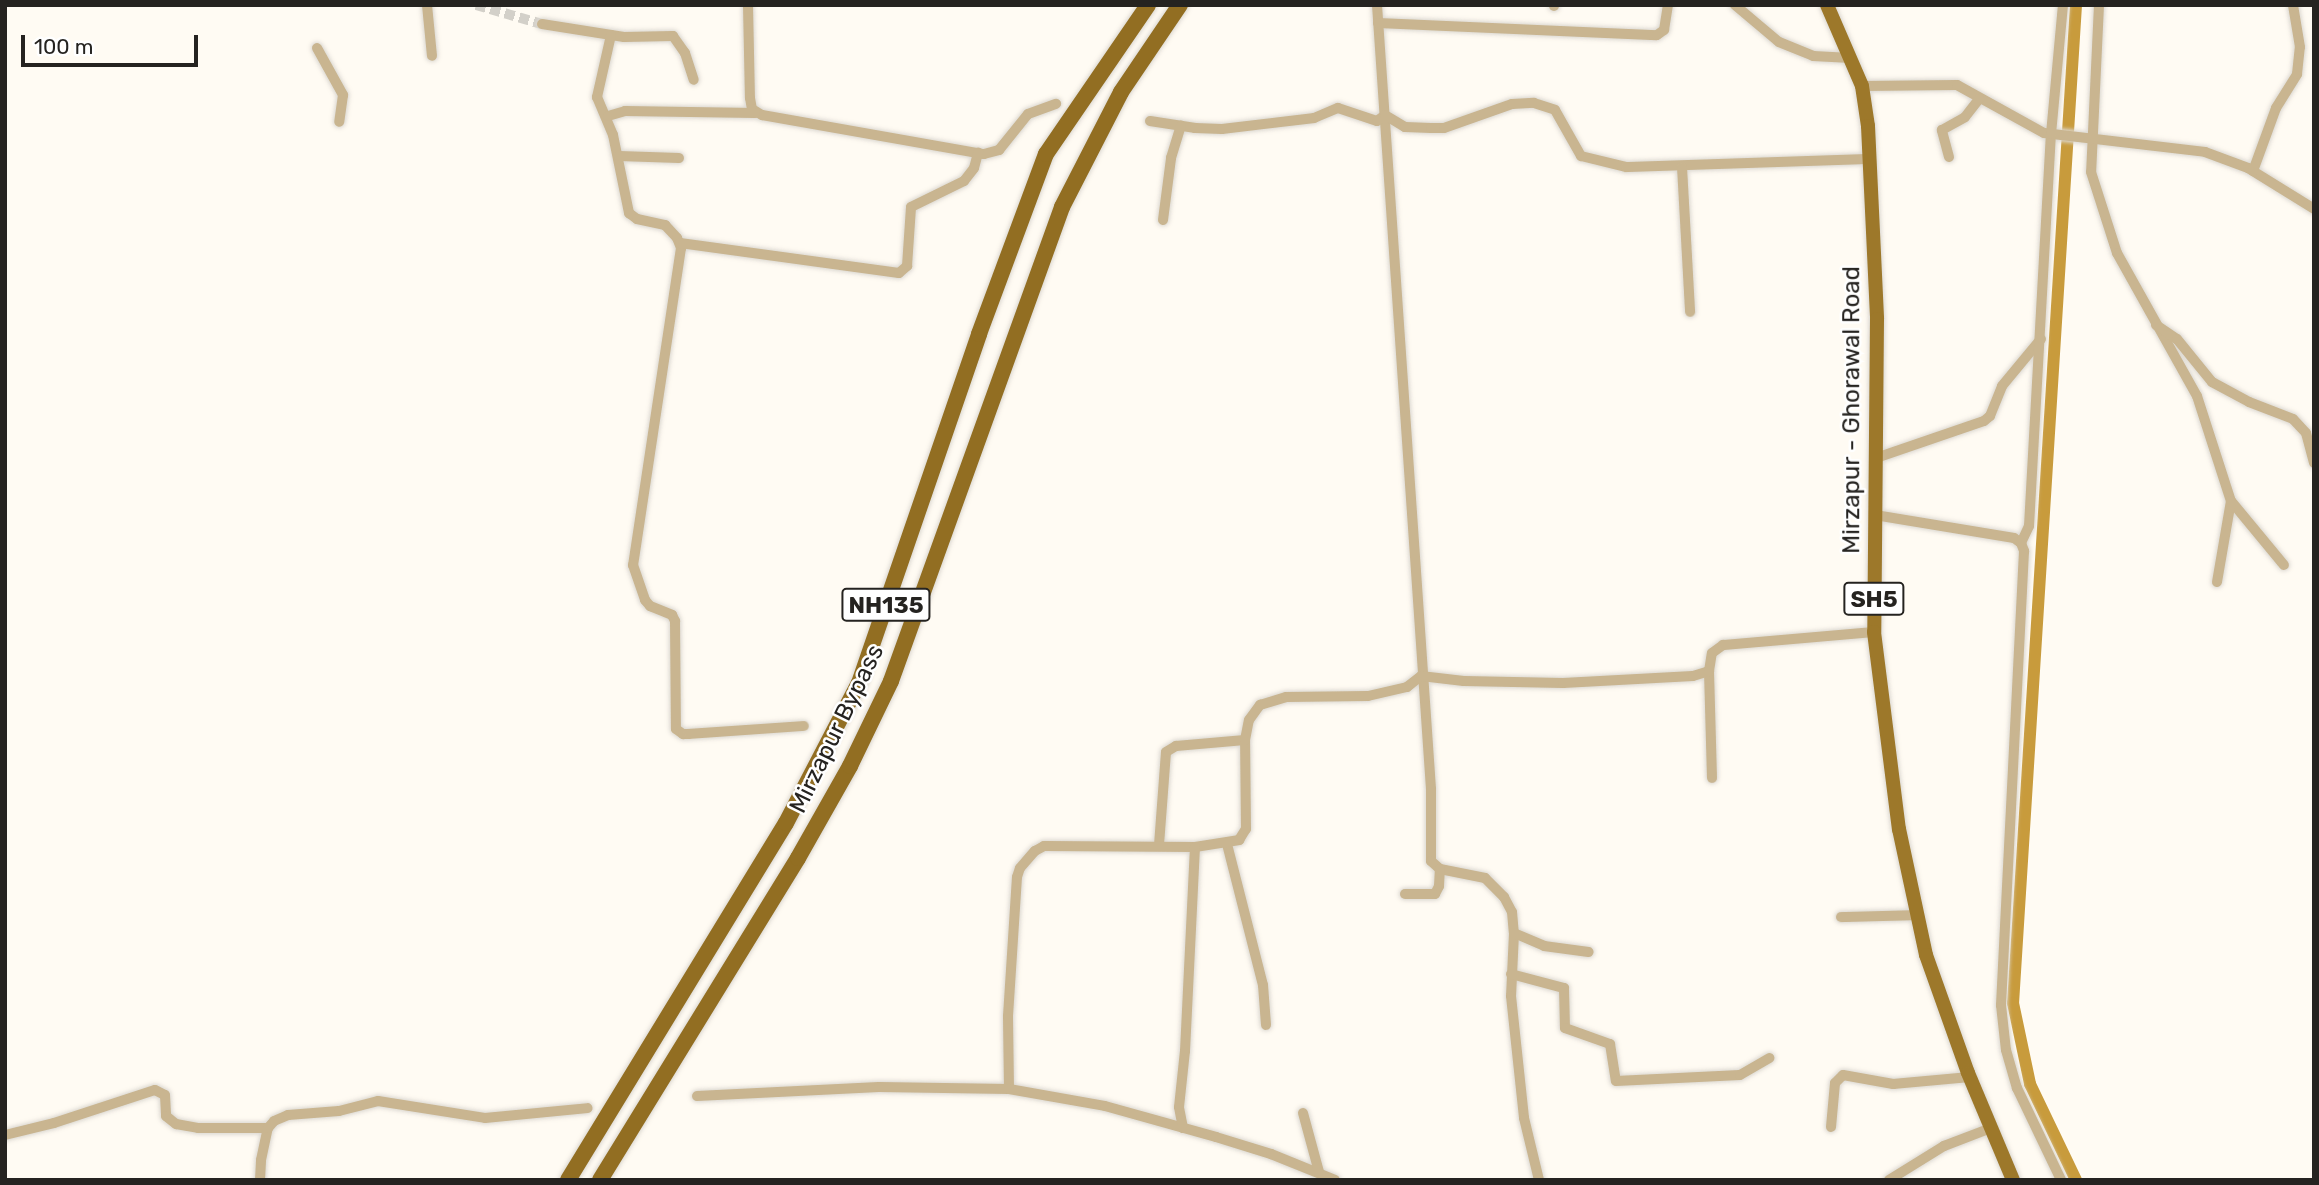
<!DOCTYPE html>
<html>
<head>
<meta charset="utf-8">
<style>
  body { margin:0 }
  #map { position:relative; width:2319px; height:1185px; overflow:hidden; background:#fffbf3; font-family:Rubik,sans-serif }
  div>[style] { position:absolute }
  .canal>* { height:12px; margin:-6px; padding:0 6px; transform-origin:6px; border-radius:6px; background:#c89b3c }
  .minor-tunnel>* { height:10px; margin-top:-5px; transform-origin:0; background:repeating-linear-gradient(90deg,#d3d0c9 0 10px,transparent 0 15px) }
  .roads { filter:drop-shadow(0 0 2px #dcd8d1) drop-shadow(0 0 2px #dcd8d1) }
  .minor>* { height:10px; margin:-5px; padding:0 5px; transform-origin:5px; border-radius:5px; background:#c9b590 }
  .primary>* { height:14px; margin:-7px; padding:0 7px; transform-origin:7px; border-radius:7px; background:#9d782a }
  .trunk>* { height:16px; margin:-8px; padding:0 8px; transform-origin:8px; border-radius:8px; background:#926e22 }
  span { translate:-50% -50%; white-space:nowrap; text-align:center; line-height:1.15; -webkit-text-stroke:5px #fff; paint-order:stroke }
  .shield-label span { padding:2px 5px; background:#fff; border:2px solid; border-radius:5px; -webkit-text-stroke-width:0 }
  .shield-label { font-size:23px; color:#252320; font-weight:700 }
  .street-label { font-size:24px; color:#252320 }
  .frame { position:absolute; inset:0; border:7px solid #252320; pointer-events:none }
  .scale { position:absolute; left:21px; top:35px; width:177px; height:32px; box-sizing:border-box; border:4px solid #252320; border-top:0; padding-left:9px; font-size:21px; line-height:24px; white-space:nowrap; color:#252320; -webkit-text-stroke:5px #fff; paint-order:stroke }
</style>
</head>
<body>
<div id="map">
  <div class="canal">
    <div style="left:2076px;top:5px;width:1000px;rotate:93.61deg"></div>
    <div style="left:2013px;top:1003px;width:83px;rotate:78.1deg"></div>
    <div style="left:2030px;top:1084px;width:106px;rotate:64.4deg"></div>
  </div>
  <div class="minor-tunnel">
    <div style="left:476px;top:5px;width:69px;rotate:16.1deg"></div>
  </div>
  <div class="roads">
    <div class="minor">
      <div style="left:427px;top:5px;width:51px;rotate:84.4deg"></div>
      <div style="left:748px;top:5px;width:93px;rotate:88.8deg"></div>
      <div style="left:750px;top:98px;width:11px;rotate:80deg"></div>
      <div style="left:752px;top:109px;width:12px;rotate:31deg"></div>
      <div style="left:762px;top:115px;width:225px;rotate:10deg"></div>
      <div style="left:984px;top:154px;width:16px;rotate:-15deg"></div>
      <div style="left:999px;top:150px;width:46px;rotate:-51.1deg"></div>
      <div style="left:1028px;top:114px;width:30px;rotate:-20deg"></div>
      <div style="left:1377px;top:5px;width:786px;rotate:86.06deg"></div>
      <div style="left:1431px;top:789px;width:72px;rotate:90deg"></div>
      <div style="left:1431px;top:861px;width:12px;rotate:42deg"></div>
      <div style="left:1440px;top:869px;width:46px;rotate:11.3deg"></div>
      <div style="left:1485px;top:878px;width:27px;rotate:45deg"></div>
      <div style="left:1504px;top:897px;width:17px;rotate:62deg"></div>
      <div style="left:1512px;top:912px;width:21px;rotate:85deg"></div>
      <div style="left:1514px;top:933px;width:63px;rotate:92.7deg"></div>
      <div style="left:1511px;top:996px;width:123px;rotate:83.9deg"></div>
      <div style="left:1524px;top:1118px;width:64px;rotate:76.4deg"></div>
      <div style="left:1554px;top:5px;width:1px;rotate:90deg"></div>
      <div style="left:1735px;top:5px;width:57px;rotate:40.1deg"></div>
      <div style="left:1779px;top:42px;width:37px;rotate:22deg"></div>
      <div style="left:1813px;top:56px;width:38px;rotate:3deg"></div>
      <div style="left:2099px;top:5px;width:167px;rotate:92.7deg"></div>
      <div style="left:2091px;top:172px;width:85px;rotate:72.2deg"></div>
      <div style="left:2117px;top:253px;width:164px;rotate:60.8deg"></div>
      <div style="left:2197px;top:396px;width:110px;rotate:72.1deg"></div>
      <div style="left:2231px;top:501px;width:83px;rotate:50.4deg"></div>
      <div style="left:1378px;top:23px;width:279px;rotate:2.5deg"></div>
      <div style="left:1657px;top:35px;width:9px;rotate:-36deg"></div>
      <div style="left:1664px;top:30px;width:25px;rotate:-81deg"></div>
      <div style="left:542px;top:24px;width:83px;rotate:9deg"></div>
      <div style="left:624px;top:37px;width:49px;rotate:-1.2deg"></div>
      <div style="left:673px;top:36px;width:21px;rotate:55deg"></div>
      <div style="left:685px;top:53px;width:28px;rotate:72deg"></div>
      <div style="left:611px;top:35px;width:64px;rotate:102.7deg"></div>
      <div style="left:597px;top:97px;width:41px;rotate:67.2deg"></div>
      <div style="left:613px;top:135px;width:80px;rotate:78.4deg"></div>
      <div style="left:629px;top:213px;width:10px;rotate:37deg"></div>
      <div style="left:637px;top:219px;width:29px;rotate:12deg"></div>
      <div style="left:665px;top:225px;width:18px;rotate:47deg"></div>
      <div style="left:677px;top:238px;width:11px;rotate:68deg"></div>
      <div style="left:681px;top:248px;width:321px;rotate:98.6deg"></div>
      <div style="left:633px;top:565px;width:37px;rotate:71deg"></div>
      <div style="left:645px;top:600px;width:8px;rotate:50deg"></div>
      <div style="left:650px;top:606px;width:24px;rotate:22deg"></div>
      <div style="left:672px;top:615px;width:7px;rotate:63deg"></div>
      <div style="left:675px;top:621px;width:108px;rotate:89.5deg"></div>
      <div style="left:676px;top:729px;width:9px;rotate:36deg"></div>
      <div style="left:683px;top:734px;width:6px"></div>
      <div style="left:689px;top:734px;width:115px;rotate:-4deg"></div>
      <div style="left:317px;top:48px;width:54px;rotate:61deg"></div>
      <div style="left:343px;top:95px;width:27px;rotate:98deg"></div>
      <div style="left:1862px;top:86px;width:95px;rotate:-0.6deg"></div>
      <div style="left:1957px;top:85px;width:99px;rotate:28.9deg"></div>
      <div style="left:2044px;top:133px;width:162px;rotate:6.7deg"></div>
      <div style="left:2205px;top:152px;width:46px;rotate:20.4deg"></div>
      <div style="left:2248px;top:168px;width:78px;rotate:31.8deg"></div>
      <div style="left:608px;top:116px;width:18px;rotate:-16deg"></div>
      <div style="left:625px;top:111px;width:130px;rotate:0.9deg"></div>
      <div style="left:1150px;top:121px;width:46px;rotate:8.8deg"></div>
      <div style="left:1195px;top:128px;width:27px;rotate:2deg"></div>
      <div style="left:1222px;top:129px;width:93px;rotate:-6.8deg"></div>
      <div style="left:1314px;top:118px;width:26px;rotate:-23deg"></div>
      <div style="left:1338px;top:108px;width:41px;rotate:18.4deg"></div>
      <div style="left:1377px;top:121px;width:10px;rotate:-37deg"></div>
      <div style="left:1385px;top:115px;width:23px;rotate:31deg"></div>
      <div style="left:1405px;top:127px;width:26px;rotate:2deg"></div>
      <div style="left:1431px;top:128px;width:13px"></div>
      <div style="left:1444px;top:128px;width:72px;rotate:-19.4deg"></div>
      <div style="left:1512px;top:104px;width:22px;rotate:-3deg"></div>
      <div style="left:1534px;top:103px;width:22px;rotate:18deg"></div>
      <div style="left:1555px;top:110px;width:53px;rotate:60.5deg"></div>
      <div style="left:1581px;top:156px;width:46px;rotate:13.7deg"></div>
      <div style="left:1626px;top:167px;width:244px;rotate:-1.9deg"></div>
      <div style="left:619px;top:156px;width:60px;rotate:1.9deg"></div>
      <div style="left:1949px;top:157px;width:28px;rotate:-105deg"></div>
      <div style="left:1942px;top:130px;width:26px;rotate:-29deg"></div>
      <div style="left:1965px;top:117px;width:23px;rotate:-52deg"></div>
      <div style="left:1682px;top:167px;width:145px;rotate:86.8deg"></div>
      <div style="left:2253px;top:171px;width:67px;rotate:-69.9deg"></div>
      <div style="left:2276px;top:108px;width:40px;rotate:-58deg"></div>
      <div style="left:2297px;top:74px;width:27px;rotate:-84deg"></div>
      <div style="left:2300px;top:47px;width:43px;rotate:-99.5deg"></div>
      <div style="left:1163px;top:220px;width:63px;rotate:-82.6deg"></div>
      <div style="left:1171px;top:158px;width:34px;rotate:-73deg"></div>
      <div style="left:680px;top:243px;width:221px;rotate:7.8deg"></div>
      <div style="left:899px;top:273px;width:11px;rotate:-41deg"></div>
      <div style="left:907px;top:266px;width:59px;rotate:-86.1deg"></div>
      <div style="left:911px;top:207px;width:59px;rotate:-26.1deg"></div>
      <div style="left:964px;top:181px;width:16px;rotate:-52deg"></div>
      <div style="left:974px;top:168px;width:16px;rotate:-75deg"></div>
      <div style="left:2156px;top:325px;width:25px;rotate:34deg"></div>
      <div style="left:2177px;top:339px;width:55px;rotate:50.9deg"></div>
      <div style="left:2212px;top:382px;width:42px;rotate:28.4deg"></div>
      <div style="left:2249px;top:402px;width:47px;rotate:21.1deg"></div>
      <div style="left:2293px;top:419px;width:19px;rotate:47deg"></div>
      <div style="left:2306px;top:433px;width:31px;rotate:75deg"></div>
      <div style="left:1876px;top:458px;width:114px;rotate:-18.9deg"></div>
      <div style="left:1984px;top:421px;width:8px;rotate:-40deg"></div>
      <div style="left:1990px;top:416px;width:32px;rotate:-68deg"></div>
      <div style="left:2002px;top:386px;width:61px;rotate:-50.3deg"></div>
      <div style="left:1875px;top:515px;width:141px;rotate:9.4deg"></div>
      <div style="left:2014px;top:538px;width:9px;rotate:36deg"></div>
      <div style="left:2021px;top:543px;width:9px;rotate:69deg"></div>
      <div style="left:2024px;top:551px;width:455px;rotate:92.9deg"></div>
      <div style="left:2001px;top:1005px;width:45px;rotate:83.7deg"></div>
      <div style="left:2006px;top:1050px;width:40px;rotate:74deg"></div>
      <div style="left:2017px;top:1088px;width:102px;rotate:64.4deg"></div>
      <div style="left:2021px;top:543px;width:19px;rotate:-65deg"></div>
      <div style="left:2029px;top:526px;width:393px;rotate:-86.8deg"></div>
      <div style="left:2051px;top:134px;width:130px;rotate:-84.7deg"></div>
      <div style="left:2217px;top:582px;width:82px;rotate:-80.2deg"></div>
      <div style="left:1709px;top:671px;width:107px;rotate:88.4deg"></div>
      <div style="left:1227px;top:844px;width:146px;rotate:75.7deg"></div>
      <div style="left:1263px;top:985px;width:40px;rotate:85.7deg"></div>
      <div style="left:1159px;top:845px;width:93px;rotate:-85.7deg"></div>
      <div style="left:1166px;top:752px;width:12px;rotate:-31deg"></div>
      <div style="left:1176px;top:746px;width:69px;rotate:-5deg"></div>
      <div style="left:1405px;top:894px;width:30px"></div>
      <div style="left:1435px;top:894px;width:9px;rotate:-63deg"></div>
      <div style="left:1439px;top:886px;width:17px;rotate:-87deg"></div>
      <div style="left:1841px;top:917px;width:75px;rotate:-1.5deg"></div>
      <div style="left:1514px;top:933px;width:33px;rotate:23deg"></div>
      <div style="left:1544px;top:946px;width:45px;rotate:7.6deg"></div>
      <div style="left:1511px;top:974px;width:55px;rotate:14.8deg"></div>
      <div style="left:1564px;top:988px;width:40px;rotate:88.6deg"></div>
      <div style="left:1565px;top:1028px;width:48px;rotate:19.6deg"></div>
      <div style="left:1610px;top:1044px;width:37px;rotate:81deg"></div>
      <div style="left:1616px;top:1081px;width:124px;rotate:-2.8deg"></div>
      <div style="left:1740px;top:1075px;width:34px;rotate:-30deg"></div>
      <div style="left:1009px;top:1089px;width:73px;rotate:-90.8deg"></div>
      <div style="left:1008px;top:1016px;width:139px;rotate:-86.3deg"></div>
      <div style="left:1017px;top:877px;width:9px;rotate:-72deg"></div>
      <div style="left:1020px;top:868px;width:23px;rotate:-49deg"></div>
      <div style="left:1035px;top:851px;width:10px;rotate:-29deg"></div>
      <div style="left:1044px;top:846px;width:151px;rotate:0.4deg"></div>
      <div style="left:1195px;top:847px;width:45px;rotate:-9deg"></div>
      <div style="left:1239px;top:840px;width:13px;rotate:-58deg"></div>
      <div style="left:1246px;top:829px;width:89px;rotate:-90.6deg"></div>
      <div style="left:1245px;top:740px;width:20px;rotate:-79deg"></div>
      <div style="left:1249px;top:720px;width:19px;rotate:-54deg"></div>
      <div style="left:1260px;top:705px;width:27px;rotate:-17deg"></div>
      <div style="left:1286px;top:697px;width:82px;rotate:-0.7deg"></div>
      <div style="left:1368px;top:696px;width:40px;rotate:-13deg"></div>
      <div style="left:1407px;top:687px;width:18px;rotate:-38deg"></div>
      <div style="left:1421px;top:676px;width:43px;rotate:6.6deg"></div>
      <div style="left:1464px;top:681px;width:99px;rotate:1.2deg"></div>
      <div style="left:1563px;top:683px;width:130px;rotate:-3.1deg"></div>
      <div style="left:1693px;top:676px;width:17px;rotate:-17deg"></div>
      <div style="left:1709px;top:671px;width:18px;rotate:-81deg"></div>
      <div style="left:1712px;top:653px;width:14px;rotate:-36deg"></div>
      <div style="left:1723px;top:645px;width:152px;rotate:-4.9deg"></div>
      <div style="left:697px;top:1096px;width:182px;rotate:-2.8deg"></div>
      <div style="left:879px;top:1087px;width:130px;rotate:0.9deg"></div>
      <div style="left:1009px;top:1089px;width:97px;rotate:10deg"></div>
      <div style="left:1105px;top:1106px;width:115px;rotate:15.6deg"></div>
      <div style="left:1216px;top:1137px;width:58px;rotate:17.2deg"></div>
      <div style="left:1271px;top:1154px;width:69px;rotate:22.1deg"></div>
      <div style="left:1303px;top:1113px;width:61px;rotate:74.8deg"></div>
      <div style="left:1831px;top:1127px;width:44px;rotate:-84.8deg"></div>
      <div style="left:1835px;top:1083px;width:11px;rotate:-45deg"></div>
      <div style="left:1843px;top:1075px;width:51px;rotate:10.2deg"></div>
      <div style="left:1893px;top:1084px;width:77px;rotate:-5.2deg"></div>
      <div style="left:1183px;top:1128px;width:21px;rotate:-101deg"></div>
      <div style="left:1179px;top:1107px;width:56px;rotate:-83.9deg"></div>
      <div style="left:1185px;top:1051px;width:204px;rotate:-87.2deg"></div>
      <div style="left:5px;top:1135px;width:50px;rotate:-13.8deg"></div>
      <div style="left:54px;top:1123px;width:106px;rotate:-18.1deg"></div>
      <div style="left:155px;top:1090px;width:11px;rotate:27deg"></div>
      <div style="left:165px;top:1095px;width:21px;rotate:87deg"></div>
      <div style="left:166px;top:1116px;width:13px;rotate:39deg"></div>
      <div style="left:176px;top:1124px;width:22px;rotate:10deg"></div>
      <div style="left:198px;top:1128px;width:70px"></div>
      <div style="left:260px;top:1180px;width:20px;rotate:-87deg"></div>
      <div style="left:261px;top:1160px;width:33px;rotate:-78deg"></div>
      <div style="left:268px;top:1128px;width:9px;rotate:-49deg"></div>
      <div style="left:274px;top:1121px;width:15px;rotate:-23deg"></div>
      <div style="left:288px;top:1115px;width:51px;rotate:-4.5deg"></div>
      <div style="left:339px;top:1111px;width:40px;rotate:-14.4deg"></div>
      <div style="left:378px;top:1101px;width:108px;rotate:9deg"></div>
      <div style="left:485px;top:1118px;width:103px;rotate:-5.5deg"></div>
      <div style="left:1889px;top:1180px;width:65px;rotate:-31.7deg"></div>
      <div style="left:1944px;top:1146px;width:50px;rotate:-21deg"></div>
    </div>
    <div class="primary">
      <div style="left:1827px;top:5px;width:88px;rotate:66.6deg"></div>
      <div style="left:1862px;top:86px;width:40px;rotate:81.5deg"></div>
      <div style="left:1868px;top:126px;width:193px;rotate:87.3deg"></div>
      <div style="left:1877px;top:319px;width:313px;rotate:90.5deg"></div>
      <div style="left:1874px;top:632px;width:199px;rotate:82.8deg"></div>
      <div style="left:1899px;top:829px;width:129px;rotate:77.9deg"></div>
      <div style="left:1926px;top:955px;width:125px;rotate:70.4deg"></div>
      <div style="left:1968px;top:1073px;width:116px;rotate:67.2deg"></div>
    </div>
    <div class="trunk">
      <div style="left:568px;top:1180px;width:418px;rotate:-58.6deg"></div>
      <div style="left:786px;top:823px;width:158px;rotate:-62.5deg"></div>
      <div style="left:859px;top:683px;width:369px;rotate:-71deg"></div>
      <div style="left:979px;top:334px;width:192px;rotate:-69.6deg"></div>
      <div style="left:1046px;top:154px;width:181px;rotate:-55.6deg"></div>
      <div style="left:600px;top:1180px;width:378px;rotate:-58.4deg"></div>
      <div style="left:798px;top:858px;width:106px;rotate:-60.5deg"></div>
      <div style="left:850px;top:766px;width:94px;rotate:-64.2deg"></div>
      <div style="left:891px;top:681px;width:504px;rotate:-70.16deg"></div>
      <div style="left:1062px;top:207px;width:129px;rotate:-62.8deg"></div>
      <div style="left:1121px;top:92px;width:105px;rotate:-55.9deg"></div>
    </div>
  </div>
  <div class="shield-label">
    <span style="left:1874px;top:599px">SH5</span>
    <span style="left:886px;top:605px">NH135</span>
  </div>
  <div class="street-label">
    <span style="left:1852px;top:410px;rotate:-90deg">Mirzapur - Ghorawal Road</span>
    <span style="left:837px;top:729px;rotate:-64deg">Mirzapur Bypass</span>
  </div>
  <div class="frame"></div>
  <div class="scale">100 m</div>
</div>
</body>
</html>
